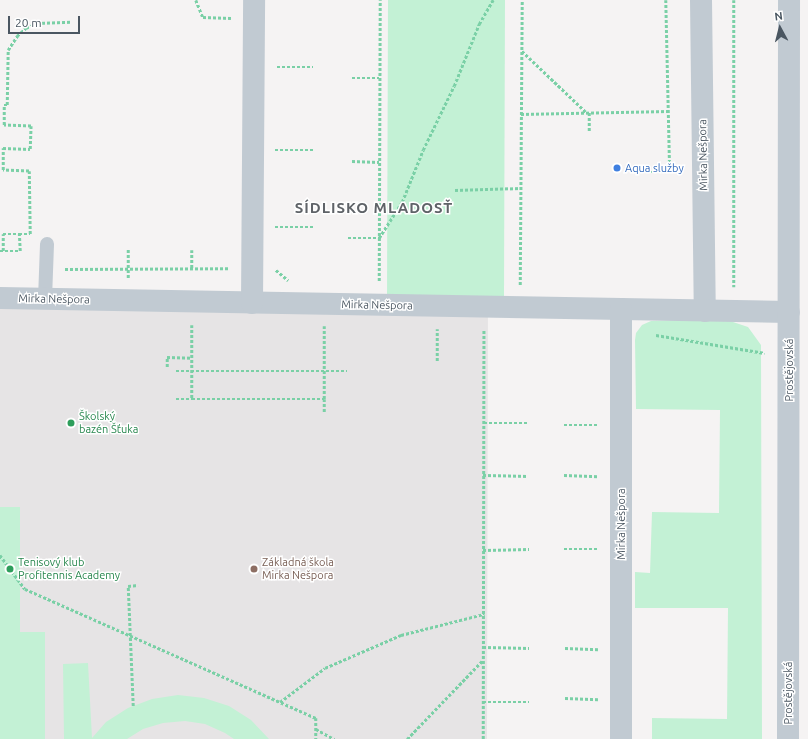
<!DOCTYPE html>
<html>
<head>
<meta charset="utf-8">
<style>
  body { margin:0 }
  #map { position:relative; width:808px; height:739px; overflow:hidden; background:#f5f3f3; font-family:Ubuntu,sans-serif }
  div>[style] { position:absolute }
  .education>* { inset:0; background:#e6e4e5 }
  .green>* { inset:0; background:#c3f1d5 }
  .path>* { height:2.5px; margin-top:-1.25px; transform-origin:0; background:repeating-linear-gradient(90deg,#7ad0a6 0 3px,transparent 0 5px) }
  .service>* { height:14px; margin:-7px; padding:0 7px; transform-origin:7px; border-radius:7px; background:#c1cad2 }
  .minor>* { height:22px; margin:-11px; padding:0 11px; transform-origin:11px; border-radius:11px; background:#c1cad2 }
  .tertiary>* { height:22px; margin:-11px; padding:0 11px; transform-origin:11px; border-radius:11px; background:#c1cad2 }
  .dots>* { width:11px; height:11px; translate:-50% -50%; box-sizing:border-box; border:2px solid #fff; border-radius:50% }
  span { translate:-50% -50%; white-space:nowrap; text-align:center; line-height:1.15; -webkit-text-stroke:3px #fff; paint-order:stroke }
  .street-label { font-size:11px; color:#4a5661 }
  .shop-label { font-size:11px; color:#366cbe }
  .left { translate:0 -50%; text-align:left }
  .leisure-label { font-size:11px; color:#27864d }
  .education-label { font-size:11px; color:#785e54 }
  .district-label { font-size:15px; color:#5f6368; font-weight:700; letter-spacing:1px }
  .north { position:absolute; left:760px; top:8px; width:40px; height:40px; -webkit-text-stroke:3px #fff; paint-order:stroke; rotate:353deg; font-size:11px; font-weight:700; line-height:16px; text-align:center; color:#4a5661 }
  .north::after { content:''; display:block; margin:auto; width:14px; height:18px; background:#4a5661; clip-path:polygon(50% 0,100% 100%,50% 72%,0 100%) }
  .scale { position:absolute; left:8px; top:16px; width:72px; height:18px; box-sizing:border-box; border:2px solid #4a5661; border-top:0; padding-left:5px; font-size:12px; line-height:14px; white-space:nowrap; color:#4a5661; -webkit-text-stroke:3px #fff; paint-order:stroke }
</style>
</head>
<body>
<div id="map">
  <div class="education">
    <div style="clip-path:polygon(488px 297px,487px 739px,45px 739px,45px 632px,20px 632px,20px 507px,0 507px,0 298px)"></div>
  </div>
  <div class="green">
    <div style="clip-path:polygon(388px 0,505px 0,504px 297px,387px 301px)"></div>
    <div style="clip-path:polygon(724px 319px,748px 327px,761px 345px,762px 739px,652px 739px,652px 718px,727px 719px,728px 608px,635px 608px,635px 572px,650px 573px,652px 512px,719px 513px,720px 410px,636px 409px,635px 340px,636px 333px,642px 325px,651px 321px)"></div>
    <div style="clip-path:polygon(0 507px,20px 507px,20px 632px,45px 632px,45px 739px,0 739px)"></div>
    <div style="clip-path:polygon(88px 663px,92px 738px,106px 722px,128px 708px,152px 699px,178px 695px,204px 698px,229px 706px,251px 720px,269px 739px,234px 739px,225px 733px,205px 724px,185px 721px,163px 723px,143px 729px,127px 739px,64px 739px,63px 664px)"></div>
  </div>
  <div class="path">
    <div style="left:196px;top:0;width:18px;rotate:68deg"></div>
    <div style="left:203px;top:17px;width:28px;rotate:2deg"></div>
    <div style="left:666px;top:0;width:172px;rotate:88.7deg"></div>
    <div style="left:734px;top:0;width:287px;rotate:90deg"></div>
    <div style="left:522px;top:51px;width:88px;rotate:43.6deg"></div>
    <div style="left:277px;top:67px;width:36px"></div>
    <div style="left:352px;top:78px;width:27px"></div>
    <div style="left:521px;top:114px;width:148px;rotate:-1.2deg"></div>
    <div style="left:589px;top:131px;width:19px;rotate:-90deg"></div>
    <div style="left:275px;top:150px;width:38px"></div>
    <div style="left:352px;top:161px;width:27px;rotate:2deg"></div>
    <div style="left:634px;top:172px;width:47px"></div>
    <div style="left:455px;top:190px;width:66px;rotate:-1.7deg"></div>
    <div style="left:275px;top:227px;width:38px"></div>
    <div style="left:30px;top:234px;width:63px;rotate:-90.9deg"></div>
    <div style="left:29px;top:171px;width:26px;rotate:-178deg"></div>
    <div style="left:3px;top:170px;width:22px;rotate:-90deg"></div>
    <div style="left:3px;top:148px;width:27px;rotate:2deg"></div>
    <div style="left:30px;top:149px;width:23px;rotate:-88deg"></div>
    <div style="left:31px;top:126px;width:27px;rotate:-178deg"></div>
    <div style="left:4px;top:125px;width:20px;rotate:-90deg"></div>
    <div style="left:4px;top:105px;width:3px"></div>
    <div style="left:7px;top:105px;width:55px;rotate:-89deg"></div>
    <div style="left:8px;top:50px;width:17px;rotate:-57deg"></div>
    <div style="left:17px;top:36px;width:12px;rotate:-42deg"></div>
    <div style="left:26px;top:28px;width:12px;rotate:-24deg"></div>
    <div style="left:37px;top:23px;width:34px;rotate:-2deg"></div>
    <div style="left:348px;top:238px;width:31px"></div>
    <div style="left:379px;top:238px;width:43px;rotate:-57.4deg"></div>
    <div style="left:402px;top:202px;width:56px;rotate:-68deg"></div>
    <div style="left:423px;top:150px;width:71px;rotate:-64.2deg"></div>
    <div style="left:454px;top:86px;width:67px;rotate:-68deg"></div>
    <div style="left:479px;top:24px;width:28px;rotate:-60deg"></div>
    <div style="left:192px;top:250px;width:18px;rotate:90deg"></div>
    <div style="left:0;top:251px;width:20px"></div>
    <div style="left:20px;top:251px;width:17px;rotate:-93deg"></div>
    <div style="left:19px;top:234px;width:11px"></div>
    <div style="left:3px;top:251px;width:17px;rotate:-90deg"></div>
    <div style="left:3px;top:234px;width:16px"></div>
    <div style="left:65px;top:269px;width:165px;rotate:-0.3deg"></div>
    <div style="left:276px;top:270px;width:16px;rotate:40deg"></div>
    <div style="left:128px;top:278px;width:29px;rotate:-90deg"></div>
    <div style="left:379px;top:281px;width:281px;rotate:-89.8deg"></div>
    <div style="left:520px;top:285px;width:285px;rotate:-89.6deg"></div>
    <div style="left:192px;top:325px;width:74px;rotate:90deg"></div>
    <div style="left:192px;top:399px;width:132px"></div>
    <div style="left:324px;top:399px;width:73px;rotate:-90deg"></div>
    <div style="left:656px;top:335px;width:110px;rotate:9.4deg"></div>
    <div style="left:437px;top:361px;width:32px;rotate:-90deg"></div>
    <div style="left:167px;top:367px;width:10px;rotate:-90deg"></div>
    <div style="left:167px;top:357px;width:25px;rotate:2deg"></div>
    <div style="left:176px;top:371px;width:171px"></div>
    <div style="left:176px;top:399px;width:16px"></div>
    <div style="left:324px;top:412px;width:13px;rotate:-90deg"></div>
    <div style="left:484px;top:423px;width:44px"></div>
    <div style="left:564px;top:425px;width:33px"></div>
    <div style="left:483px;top:475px;width:45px;rotate:1.3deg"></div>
    <div style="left:564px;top:475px;width:34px;rotate:2deg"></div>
    <div style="left:564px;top:549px;width:34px"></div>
    <div style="left:483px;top:550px;width:46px;rotate:-1.2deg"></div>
    <div style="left:0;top:555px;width:42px;rotate:53.7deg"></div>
    <div style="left:25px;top:589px;width:318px;rotate:23.9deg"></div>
    <div style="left:316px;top:718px;width:21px;rotate:90deg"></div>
    <div style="left:483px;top:647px;width:46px;rotate:1.2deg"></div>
    <div style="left:565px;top:648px;width:33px;rotate:2deg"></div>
    <div style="left:565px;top:698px;width:33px;rotate:2deg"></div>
    <div style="left:280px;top:702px;width:56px;rotate:-37.1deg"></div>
    <div style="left:325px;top:668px;width:83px;rotate:-23.5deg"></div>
    <div style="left:401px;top:635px;width:86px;rotate:-14.2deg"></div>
    <div style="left:483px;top:702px;width:46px"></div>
    <div style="left:133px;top:706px;width:120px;rotate:-92.4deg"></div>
    <div style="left:128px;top:586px;width:10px;rotate:-6deg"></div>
    <div style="left:316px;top:729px;width:21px;rotate:29deg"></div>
    <div style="left:407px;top:739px;width:110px;rotate:-46.1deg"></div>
    <div style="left:483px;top:739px;width:409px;rotate:-89.9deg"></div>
  </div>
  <div class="service">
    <div style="left:45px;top:299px;width:55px;rotate:-87.9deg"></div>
  </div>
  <div class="minor">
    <div style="left:701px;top:0;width:311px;rotate:89.3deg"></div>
    <div style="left:0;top:298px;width:789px;rotate:1.02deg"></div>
    <div style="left:252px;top:303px;width:303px;rotate:-89.6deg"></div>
    <div style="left:621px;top:739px;width:430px;rotate:-90deg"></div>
  </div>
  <div class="tertiary">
    <div style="left:788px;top:739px;width:739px;rotate:-89.92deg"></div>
  </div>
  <div class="dots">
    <div style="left:617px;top:168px;background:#3f7fe0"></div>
    <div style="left:71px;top:423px;background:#2e9e5b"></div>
    <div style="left:10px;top:569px;background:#2e9e5b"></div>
    <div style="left:254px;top:569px;background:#8d6e63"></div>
  </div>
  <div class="street-label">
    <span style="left:703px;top:155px;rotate:-91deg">Mirka Nešpora</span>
    <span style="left:54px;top:299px;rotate:1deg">Mirka Nešpora</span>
    <span style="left:377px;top:305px;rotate:1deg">Mirka Nešpora</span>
    <span style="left:789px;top:370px;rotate:-90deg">Prostějovská</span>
    <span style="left:621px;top:524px;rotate:-90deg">Mirka Nešpora</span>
    <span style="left:788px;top:693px;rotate:-90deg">Prostějovská</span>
  </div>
  <div class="shop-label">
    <span class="left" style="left:625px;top:168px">Aqua služby</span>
  </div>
  <div class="leisure-label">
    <span class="left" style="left:79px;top:423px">Školský<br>bazén Šťuka</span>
    <span class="left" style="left:18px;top:569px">Tenisový klub<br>Profitennis Academy</span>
  </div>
  <div class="education-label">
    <span class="left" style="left:262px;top:569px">Základná škola<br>Mirka Nešpora</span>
  </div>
  <div class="district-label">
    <span style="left:374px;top:208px">SÍDLISKO MLADOSŤ</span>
  </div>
  <div class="north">N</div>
  <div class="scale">20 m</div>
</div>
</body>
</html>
